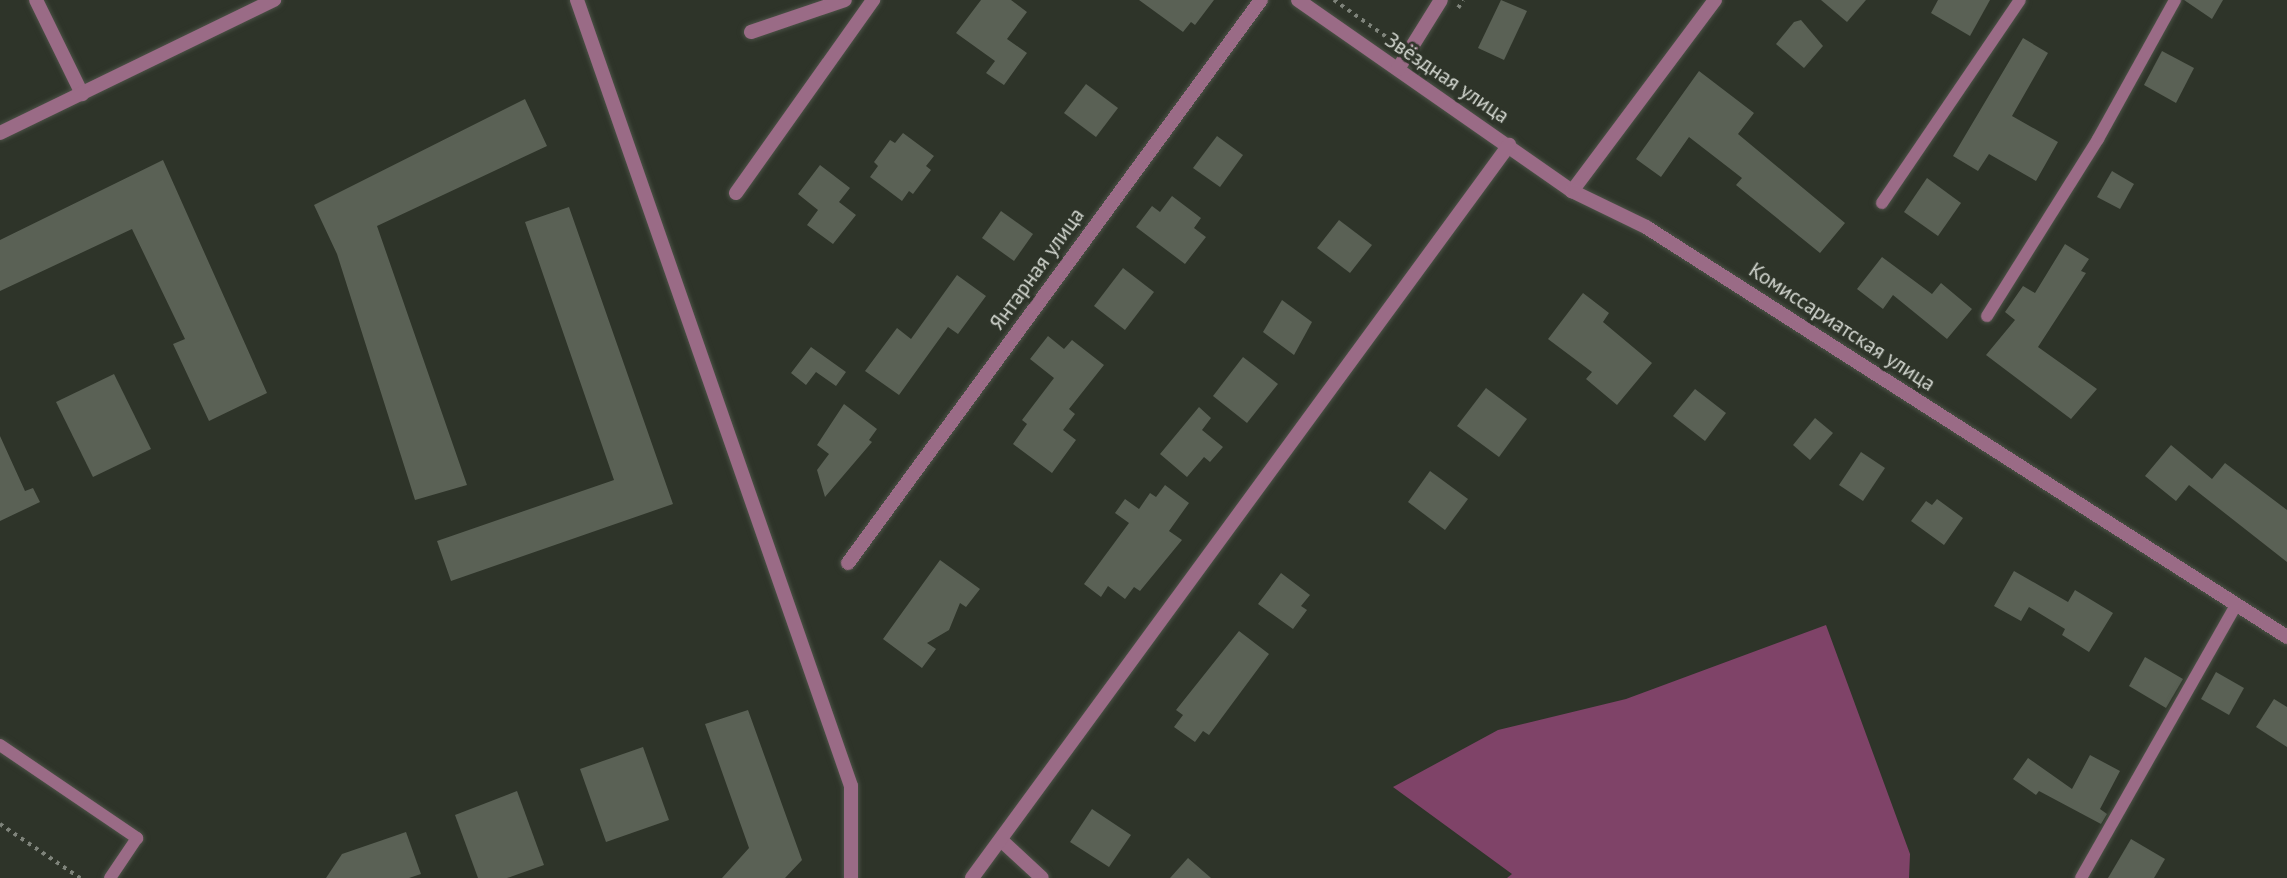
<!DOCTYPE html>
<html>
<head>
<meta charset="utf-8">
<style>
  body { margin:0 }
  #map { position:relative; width:2287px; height:878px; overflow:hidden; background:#2e3429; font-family:"PT Sans",sans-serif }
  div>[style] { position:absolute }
  .forest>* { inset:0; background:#7f4368 }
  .building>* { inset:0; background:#5a6155 }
  .path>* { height:3.5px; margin-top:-1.75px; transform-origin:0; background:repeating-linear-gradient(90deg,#7e837a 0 3.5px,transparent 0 8.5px) }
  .roads { filter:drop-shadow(0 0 2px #4c5247) drop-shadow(0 0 2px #4c5247) }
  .service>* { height:12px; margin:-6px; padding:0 6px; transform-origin:6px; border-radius:6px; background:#9a6b86 }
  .minor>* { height:14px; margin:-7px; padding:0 7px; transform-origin:7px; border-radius:7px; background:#9a6b86 }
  span { translate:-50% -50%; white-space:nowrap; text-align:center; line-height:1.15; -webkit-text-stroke:7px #2e3429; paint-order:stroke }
  .street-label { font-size:21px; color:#d4d8d1 }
</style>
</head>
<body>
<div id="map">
  <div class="forest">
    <div style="clip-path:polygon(1826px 625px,1910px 854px,1909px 878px,1507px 878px,1512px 874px,1393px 787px,1498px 730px,1626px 699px)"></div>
  </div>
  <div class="building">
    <div style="clip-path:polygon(981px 0,1011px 0,1027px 12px,1007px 39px,1027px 53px,1004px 85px,986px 73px,995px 61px,956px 33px)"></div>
    <div style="clip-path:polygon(1139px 0,1214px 0,1195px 25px,1191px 22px,1183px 32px)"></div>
    <div style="clip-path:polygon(1501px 0,1527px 11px,1504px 60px,1478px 48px)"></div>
    <div style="clip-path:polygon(1821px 0,1866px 0,1847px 22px)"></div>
    <div style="clip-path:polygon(1938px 0,1990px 0,1970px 36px,1931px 13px)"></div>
    <div style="clip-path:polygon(2184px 0,2223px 0,2212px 19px)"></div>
    <div style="clip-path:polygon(1801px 20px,1823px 46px,1804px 68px,1776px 44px,1794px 22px)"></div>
    <div style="clip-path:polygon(2023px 38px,2048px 53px,2012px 116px,2058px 142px,2036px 181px,1989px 154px,1978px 171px,1953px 156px)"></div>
    <div style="clip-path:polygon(2162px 51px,2194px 68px,2176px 103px,2144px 85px)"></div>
    <div style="clip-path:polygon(1699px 71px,1754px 113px,1738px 134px,1845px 223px,1820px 253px,1736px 185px,1742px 178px,1689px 137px,1661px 177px,1636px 159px)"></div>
    <div style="clip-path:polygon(1086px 84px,1118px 108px,1096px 137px,1064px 113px)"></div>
    <div style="clip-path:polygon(525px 99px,547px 146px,377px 226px,467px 485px,415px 500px,337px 254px,314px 205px)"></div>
    <div style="clip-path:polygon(903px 133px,934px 156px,926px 166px,931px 170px,913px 194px,909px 191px,902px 201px,870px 177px,878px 166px,874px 162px,890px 140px,895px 143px)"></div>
    <div style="clip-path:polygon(1217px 136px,1243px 155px,1220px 187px,1193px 168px)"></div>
    <div style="clip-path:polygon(163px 160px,267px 393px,209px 421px,173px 344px,185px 339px,132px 229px,0 291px,0 240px)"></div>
    <div style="clip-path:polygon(820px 165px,850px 188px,839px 202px,856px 215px,833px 244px,807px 225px,818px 210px,798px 194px)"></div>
    <div style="clip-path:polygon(2112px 171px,2134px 184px,2120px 209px,2097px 197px)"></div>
    <div style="clip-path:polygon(1927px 178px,1961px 203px,1938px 236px,1904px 212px)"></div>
    <div style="clip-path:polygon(1172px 196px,1201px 218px,1194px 228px,1206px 237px,1185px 264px,1136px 227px,1152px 206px,1160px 212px)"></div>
    <div style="clip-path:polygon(569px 207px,673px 504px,451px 581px,437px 541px,614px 480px,525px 222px)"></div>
    <div style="clip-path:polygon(1001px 211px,1033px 234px,1014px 261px,982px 238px)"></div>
    <div style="clip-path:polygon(1339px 220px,1372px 245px,1350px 273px,1317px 248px)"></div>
    <div style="clip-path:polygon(2065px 244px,2089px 259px,2081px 271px,2086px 273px,2038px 347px,2097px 389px,2071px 419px,1986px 355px,2015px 320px,2005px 312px,2023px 286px,2035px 293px)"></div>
    <div style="clip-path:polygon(1882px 257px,1932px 294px,1941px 283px,1972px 309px,1947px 339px,1893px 295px,1883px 309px,1857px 289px)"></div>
    <div style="clip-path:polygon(1123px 268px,1154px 292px,1125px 330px,1094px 306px)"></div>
    <div style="clip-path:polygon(957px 275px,986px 296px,958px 334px,948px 327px,899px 395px,865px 371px,897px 328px,911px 339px)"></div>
    <div style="clip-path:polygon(1583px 293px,1609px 313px,1603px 322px,1652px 363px,1617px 405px,1586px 379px,1592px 372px,1548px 339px)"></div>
    <div style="clip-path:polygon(1282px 300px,1312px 322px,1294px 355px,1263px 332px)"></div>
    <div style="clip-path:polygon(1048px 336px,1064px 349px,1072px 340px,1104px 365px,1069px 409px,1075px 414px,1063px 430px,1076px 440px,1052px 473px,1013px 444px,1027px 424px,1022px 420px,1054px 378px,1030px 359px)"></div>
    <div style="clip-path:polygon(811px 347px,846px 372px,836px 386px,816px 372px,806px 385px,791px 373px)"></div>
    <div style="clip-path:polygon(1243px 357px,1278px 384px,1247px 423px,1213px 396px)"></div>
    <div style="clip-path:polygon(114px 374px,151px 449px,93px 477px,56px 402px)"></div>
    <div style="clip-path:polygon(1486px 388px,1527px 419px,1499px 457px,1457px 426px)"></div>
    <div style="clip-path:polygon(1695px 389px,1726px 413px,1705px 441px,1673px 416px)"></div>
    <div style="clip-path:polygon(844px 404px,877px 429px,869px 440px,872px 442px,825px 497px,817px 470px,829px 454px,817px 445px)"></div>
    <div style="clip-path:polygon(1199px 407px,1211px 418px,1202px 430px,1223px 447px,1210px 462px,1204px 457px,1187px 477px,1160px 454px)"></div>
    <div style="clip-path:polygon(1815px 418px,1833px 433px,1810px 460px,1793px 445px)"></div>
    <div style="clip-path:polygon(0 436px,25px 491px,33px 488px,40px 502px,0 521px)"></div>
    <div style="clip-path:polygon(2171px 445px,2212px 479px,2225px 463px,2287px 510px,2287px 562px,2189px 485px,2176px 501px,2145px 476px)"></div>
    <div style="clip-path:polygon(1861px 452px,1885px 468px,1863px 501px,1839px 485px)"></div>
    <div style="clip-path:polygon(1430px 471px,1468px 499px,1445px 530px,1408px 502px)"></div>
    <div style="clip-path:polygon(1165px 485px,1189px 503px,1169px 531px,1182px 540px,1140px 591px,1134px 587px,1125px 599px,1108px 586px,1101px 597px,1084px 584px,1129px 523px,1115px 513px,1125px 499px,1139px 509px,1150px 493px,1156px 497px)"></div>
    <div style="clip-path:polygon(1937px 499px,1963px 518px,1944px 545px,1911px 521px,1926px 501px,1932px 505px)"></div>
    <div style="clip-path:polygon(940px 560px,980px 589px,966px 607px,960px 603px,949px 630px,927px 643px,936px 649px,922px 668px,883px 639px)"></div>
    <div style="clip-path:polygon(2014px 571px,2068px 602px,2075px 590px,2113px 613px,2089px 652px,2062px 635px,2065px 629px,2029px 607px,2021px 621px,1994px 606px)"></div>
    <div style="clip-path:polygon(1281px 573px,1310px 595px,1301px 606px,1307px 610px,1293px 629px,1258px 604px)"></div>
    <div style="clip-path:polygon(1239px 631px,1269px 654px,1209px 735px,1203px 731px,1195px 742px,1174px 727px,1183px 715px,1176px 710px)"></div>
    <div style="clip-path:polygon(2145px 657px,2183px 679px,2166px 708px,2129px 686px)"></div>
    <div style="clip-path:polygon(2216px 672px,2244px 688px,2229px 715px,2201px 699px)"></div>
    <div style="clip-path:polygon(2274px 699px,2287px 707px,2287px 747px,2256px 727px)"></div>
    <div style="clip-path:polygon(748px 710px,802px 860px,785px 878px,722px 878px,749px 848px,705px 724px)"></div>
    <div style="clip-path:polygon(643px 747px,669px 820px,606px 842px,580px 769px)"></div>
    <div style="clip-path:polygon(2090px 755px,2120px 771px,2100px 809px,2107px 814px,2101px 824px,2039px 791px,2036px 795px,2013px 779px,2028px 758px,2072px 789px)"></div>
    <div style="clip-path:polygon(517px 791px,544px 865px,507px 878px,478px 878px,455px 815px)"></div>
    <div style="clip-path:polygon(1092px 809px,1131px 835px,1109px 867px,1070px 842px)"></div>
    <div style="clip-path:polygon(406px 832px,421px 874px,409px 878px,326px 878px,342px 854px)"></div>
    <div style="clip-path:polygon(2131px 839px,2165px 859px,2154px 878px,2108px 878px)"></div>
    <div style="clip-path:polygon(1188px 858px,1211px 878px,1170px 878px)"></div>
  </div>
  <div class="path">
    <div style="left:1334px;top:0;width:75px;rotate:35.2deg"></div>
    <div style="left:1458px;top:8px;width:9px;rotate:-58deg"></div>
    <div style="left:1422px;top:62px;width:14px;rotate:45deg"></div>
    <div style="left:0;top:824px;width:97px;rotate:34deg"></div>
  </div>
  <div class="roads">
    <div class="service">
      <div style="left:1882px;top:203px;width:245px;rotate:-55.8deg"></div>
      <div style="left:1987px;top:316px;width:209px;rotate:-57.9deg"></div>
      <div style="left:2098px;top:139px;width:159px;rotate:-61deg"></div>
      <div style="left:0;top:745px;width:166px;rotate:34.2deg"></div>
      <div style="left:137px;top:838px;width:48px;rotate:124deg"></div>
      <div style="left:2081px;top:878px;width:314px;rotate:-60.4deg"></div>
    </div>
    <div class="minor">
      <div style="left:36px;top:0;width:105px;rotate:63.9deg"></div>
      <div style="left:577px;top:0;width:832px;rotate:70.78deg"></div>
      <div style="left:851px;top:786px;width:92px;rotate:90deg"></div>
      <div style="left:1298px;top:0;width:334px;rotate:34.9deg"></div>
      <div style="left:1715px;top:0;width:239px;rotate:126.8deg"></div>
      <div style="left:1572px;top:191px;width:82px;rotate:25.9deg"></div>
      <div style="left:1646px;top:227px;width:761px;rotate:32.6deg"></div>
      <div style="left:751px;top:32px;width:99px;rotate:-18.8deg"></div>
      <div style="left:1398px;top:69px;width:81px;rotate:-58.1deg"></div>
      <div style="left:0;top:133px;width:305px;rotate:-25.9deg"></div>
      <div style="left:736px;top:193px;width:237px;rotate:-54.6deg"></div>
      <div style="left:848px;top:563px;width:698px;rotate:-53.74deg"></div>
      <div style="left:1002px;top:841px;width:54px;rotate:42.8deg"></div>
      <div style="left:972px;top:878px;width:909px;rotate:-53.77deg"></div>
    </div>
  </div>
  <div class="street-label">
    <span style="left:1447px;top:78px;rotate:34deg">Звёздная улица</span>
    <span style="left:1037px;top:269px;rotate:-54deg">Янтарная улица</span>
    <span style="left:1842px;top:327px;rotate:33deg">Комиссариатская улица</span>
  </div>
</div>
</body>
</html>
